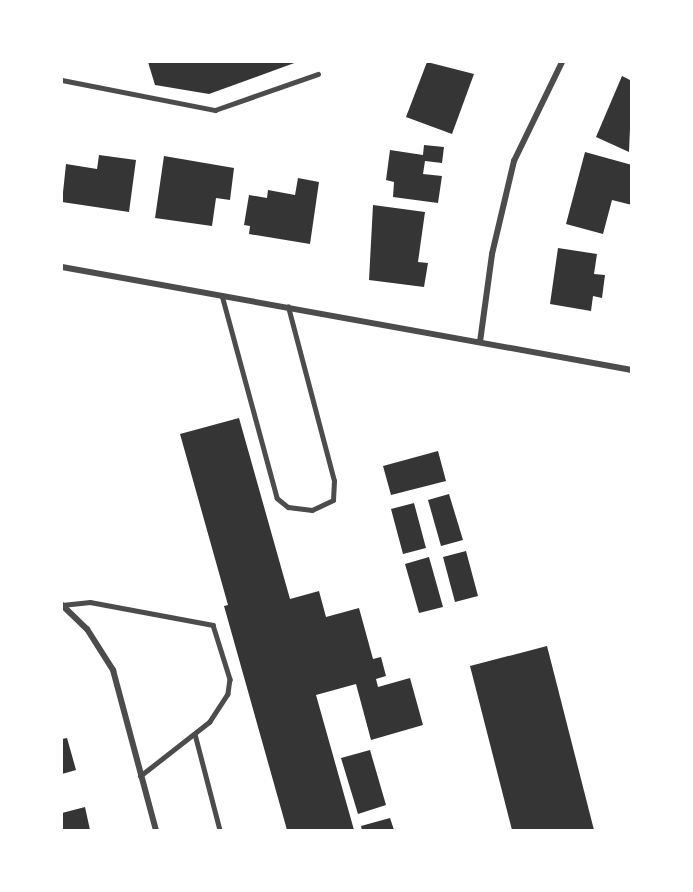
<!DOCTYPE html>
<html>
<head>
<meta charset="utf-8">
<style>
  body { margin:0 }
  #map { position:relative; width:693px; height:892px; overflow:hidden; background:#fff; font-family:Karla,sans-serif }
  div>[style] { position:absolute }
  .building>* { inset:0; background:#353535 }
  .service>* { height:4.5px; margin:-2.25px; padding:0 2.25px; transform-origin:2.25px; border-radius:2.25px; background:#4c4c4c }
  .minor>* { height:6px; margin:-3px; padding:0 3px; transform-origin:3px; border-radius:3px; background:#4c4c4c }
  span { translate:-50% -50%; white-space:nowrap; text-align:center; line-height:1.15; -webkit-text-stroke:5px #fff; paint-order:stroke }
  .frame { position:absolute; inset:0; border:63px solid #fff; pointer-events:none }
</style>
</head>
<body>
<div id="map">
  <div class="building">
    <div style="clip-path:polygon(148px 62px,297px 62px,209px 94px,155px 85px)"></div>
    <div style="clip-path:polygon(427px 62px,474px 74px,452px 134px,406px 117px)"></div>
    <div style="clip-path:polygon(622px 76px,632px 81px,629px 152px,596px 137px)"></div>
    <div style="clip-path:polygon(424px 145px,444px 147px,442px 163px,425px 161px,423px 174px,442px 176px,438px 203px,393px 197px,394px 182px,386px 180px,390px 150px,423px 155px)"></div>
    <div style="clip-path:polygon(585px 152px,632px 165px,632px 205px,612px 200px,603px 234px,566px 224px)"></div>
    <div style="clip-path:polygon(99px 155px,136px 160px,129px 212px,62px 202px,66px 164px,97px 169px)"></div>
    <div style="clip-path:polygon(164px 156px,234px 168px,230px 200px,216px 198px,212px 226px,155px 218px)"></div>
    <div style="clip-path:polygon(298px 178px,319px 182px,310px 244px,249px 234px,250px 226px,244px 225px,249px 195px,267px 198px,268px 190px,295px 195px)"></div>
    <div style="clip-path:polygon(373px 205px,425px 212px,418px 262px,428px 263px,424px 287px,369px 280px)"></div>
    <div style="clip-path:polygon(558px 248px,597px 254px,594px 274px,605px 275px,602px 298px,593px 296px,591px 311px,550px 304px)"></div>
    <div style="clip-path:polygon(239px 418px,290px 599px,319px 591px,326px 617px,359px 608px,373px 659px,381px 657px,386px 676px,376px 679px,378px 687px,410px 678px,423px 725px,371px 740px,356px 684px,316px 695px,354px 830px,287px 830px,224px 606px,228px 605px,180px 434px)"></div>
    <div style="clip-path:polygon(438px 451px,446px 481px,391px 495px,383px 466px)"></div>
    <div style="clip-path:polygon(449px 494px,463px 540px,441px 546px,428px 500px)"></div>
    <div style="clip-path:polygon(414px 503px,426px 548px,403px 554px,391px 509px)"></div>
    <div style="clip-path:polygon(466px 551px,478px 596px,455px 602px,443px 557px)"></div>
    <div style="clip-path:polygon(429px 557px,443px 607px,419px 613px,405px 564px)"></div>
    <div style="clip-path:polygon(547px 646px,594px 830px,512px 830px,470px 666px)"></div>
    <div style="clip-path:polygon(67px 738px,76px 770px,62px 774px,62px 739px)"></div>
    <div style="clip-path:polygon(370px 750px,386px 805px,358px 814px,341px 758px)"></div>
    <div style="clip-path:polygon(85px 807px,90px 830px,62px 830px,62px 813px)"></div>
    <div style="clip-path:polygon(390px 818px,394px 830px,362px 830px,361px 826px)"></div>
  </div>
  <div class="service">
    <div style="left:62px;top:80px;width:156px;rotate:11.1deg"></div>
    <div style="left:215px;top:110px;width:109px;rotate:-19.3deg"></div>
    <div style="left:222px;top:295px;width:210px;rotate:74.8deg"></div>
    <div style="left:277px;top:498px;width:14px;rotate:39deg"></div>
    <div style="left:288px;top:507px;width:24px;rotate:7deg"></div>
    <div style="left:312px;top:510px;width:23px;rotate:-25deg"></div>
    <div style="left:333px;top:500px;width:19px;rotate:-87deg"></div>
    <div style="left:334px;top:481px;width:180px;rotate:-104.8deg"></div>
    <div style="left:62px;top:605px;width:28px;rotate:-6deg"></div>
    <div style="left:90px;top:602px;width:125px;rotate:10.6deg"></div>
    <div style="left:213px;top:625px;width:57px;rotate:72.5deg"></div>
    <div style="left:230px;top:679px;width:15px;rotate:98deg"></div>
    <div style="left:228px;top:694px;width:33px;rotate:123deg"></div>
    <div style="left:210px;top:722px;width:88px;rotate:142deg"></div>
    <div style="left:195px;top:734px;width:99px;rotate:75.4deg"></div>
  </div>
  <div class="minor">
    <div style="left:62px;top:267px;width:579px;rotate:10.24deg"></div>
    <div style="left:480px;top:342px;width:89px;rotate:-82.2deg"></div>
    <div style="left:492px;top:254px;width:96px;rotate:-76.7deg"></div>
    <div style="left:514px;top:161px;width:110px;rotate:-64.1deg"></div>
    <div style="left:62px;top:605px;width:35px;rotate:44deg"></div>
    <div style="left:87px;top:629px;width:49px;rotate:57.6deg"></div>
    <div style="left:113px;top:670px;width:166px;rotate:75deg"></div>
  </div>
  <div class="frame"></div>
</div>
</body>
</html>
